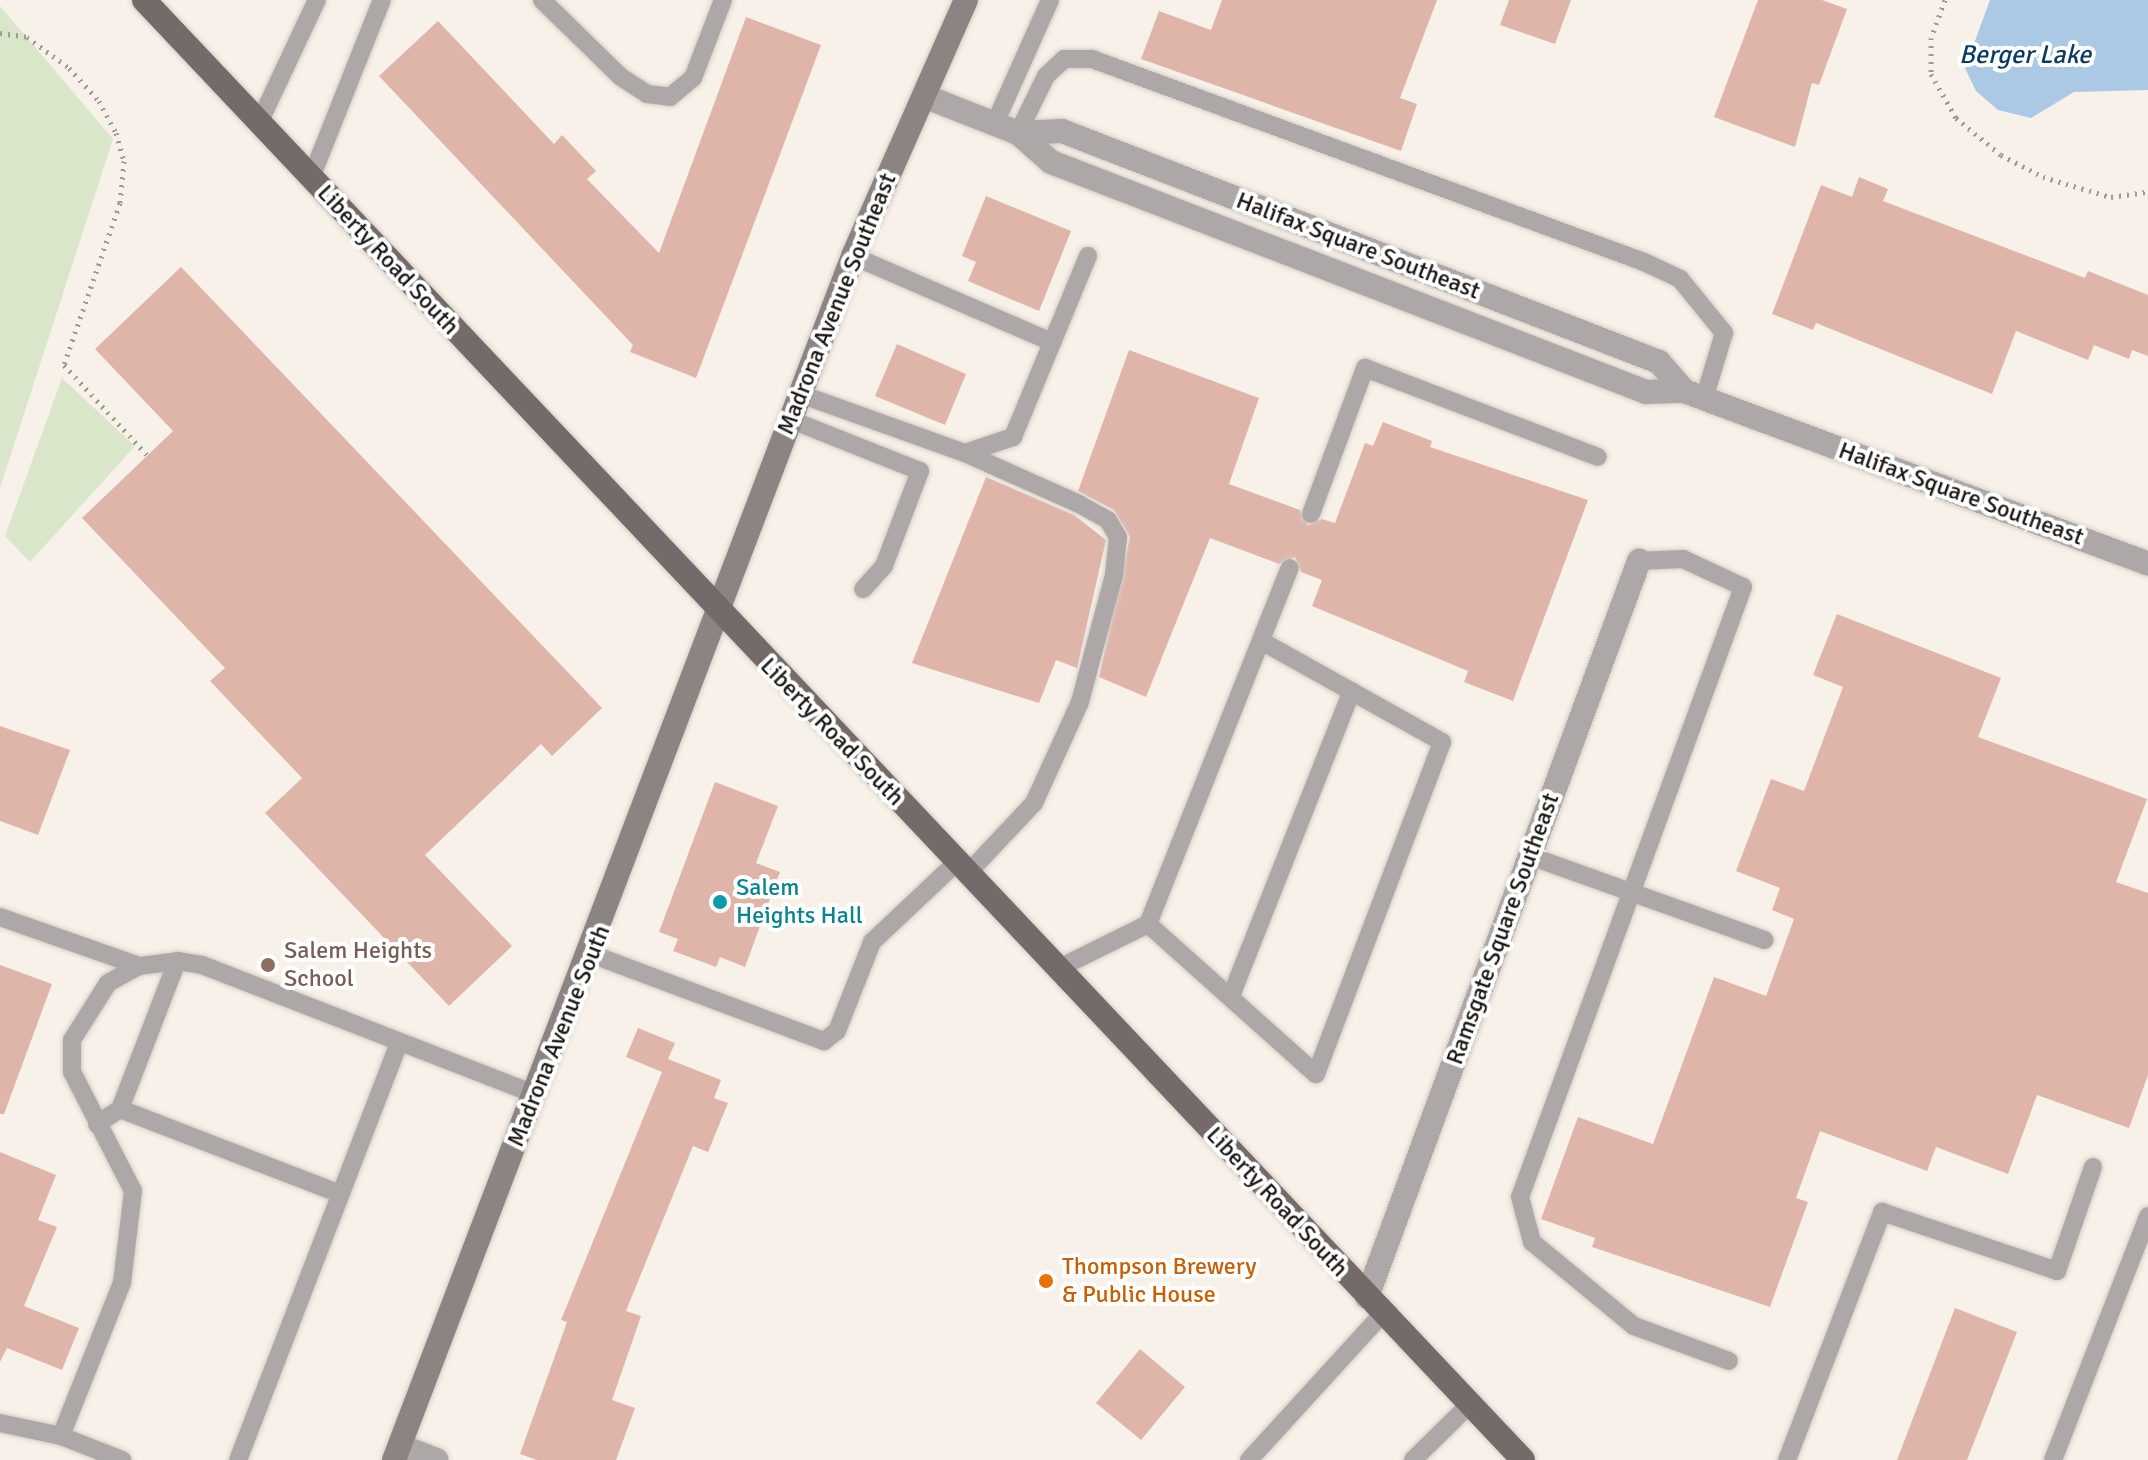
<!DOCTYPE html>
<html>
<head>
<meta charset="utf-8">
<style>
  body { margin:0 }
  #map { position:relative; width:2148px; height:1460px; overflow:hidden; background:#f8f1e9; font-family:Signika,sans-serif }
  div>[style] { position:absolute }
  .green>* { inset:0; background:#d9e6c9 }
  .water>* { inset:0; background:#abc8e5 }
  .building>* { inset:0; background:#dfb5aa }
  .path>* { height:5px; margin-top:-2.5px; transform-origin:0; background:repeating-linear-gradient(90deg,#9e9993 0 2px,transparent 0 8px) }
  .roads { filter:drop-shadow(0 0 2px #d4cec7) drop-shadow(0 0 2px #d4cec7) }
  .lane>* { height:18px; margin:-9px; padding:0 9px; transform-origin:9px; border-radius:9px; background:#ada8a7 }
  .street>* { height:24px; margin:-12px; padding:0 12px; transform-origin:12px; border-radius:12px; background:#ada8a7 }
  .secondary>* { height:24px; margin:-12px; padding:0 12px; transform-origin:12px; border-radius:12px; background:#8b8482 }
  .primary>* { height:24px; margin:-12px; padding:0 12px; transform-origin:12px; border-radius:12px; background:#736a69 }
  .dots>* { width:22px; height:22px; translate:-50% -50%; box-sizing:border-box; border:4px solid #fff; border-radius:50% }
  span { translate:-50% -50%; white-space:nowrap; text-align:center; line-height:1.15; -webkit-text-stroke:8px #fff; paint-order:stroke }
  .street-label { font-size:24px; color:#191714 }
  .culture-label { font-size:24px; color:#0d838f }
  .left { translate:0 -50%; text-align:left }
  .education-label { font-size:24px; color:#785e54 }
  .food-label { font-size:24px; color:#c56008 }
  .water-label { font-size:26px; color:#0b3a5f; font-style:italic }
</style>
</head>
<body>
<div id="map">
  <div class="green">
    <div style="clip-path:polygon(0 6px,113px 139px,0 488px)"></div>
    <div style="clip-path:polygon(62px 378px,135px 446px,30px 562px,5px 536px)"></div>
  </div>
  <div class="water">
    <div style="clip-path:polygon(1990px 0,2148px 0,2148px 90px,2074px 92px,2031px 118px,1998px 110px,1976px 91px,1965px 68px)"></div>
  </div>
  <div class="building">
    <div style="clip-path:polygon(1222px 0,1437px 0,1400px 98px,1417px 104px,1401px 151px,1141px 59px,1159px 11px,1211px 30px)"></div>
    <div style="clip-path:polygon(1509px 0,1571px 0,1555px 44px,1500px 25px)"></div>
    <div style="clip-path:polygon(1758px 0,1822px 0,1847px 9px,1819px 85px,1812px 83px,1795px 147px,1714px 117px)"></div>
    <div style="clip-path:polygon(746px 17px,821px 45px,696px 378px,630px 352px,633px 345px,379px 76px,438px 21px,554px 144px,562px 135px,596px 171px,587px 179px,659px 253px)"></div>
    <div style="clip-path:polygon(1859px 177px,1888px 189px,1883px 201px,2085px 278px,2088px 271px,2148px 295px,2148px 356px,2132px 350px,2129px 359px,2094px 345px,2088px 360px,2016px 331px,1992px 394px,1816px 323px,1813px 330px,1772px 314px,1821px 185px,1852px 197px)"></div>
    <div style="clip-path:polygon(986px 196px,1071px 231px,1039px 311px,968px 281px,976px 262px,962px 256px)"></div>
    <div style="clip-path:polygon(181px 267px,602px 708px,552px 756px,541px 744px,425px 855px,512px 946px,449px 1006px,265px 813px,302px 778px,210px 681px,225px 668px,82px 518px,173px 431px,95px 349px)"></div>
    <div style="clip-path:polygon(897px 344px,966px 374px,945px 425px,875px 396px)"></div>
    <div style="clip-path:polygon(1129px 350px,1259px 398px,1229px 484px,1300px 510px,1308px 525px,1322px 519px,1335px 523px,1365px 443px,1373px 446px,1383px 422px,1432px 441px,1430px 447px,1588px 500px,1513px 701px,1464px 682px,1468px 671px,1312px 606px,1322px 580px,1301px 572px,1295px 557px,1279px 564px,1210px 538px,1146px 697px,1099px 677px,1130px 537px,1114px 510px,1078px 491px)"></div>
    <div style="clip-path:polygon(986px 477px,1074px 515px,1106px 540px,1077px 668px,1056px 660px,1039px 703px,912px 663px)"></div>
    <div style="clip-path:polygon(1837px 614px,2001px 678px,1978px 737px,2147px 799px,2116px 882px,2148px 893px,2148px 1075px,2129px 1128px,2037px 1095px,2008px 1174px,1936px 1147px,1927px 1171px,1820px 1131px,1796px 1198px,1808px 1202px,1770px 1307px,1592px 1247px,1595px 1238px,1541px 1219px,1578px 1117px,1653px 1144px,1714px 977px,1766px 996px,1794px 919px,1772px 910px,1780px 888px,1736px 871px,1771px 779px,1804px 791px,1843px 687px,1813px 675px)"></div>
    <div style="clip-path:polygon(0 726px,70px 750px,38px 835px,0 821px)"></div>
    <div style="clip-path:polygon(715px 782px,778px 806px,756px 863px,780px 872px,745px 967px,720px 957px,716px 967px,673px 951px,678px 939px,659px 932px)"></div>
    <div style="clip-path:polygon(0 965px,52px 984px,4px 1114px,0 1114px)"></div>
    <div style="clip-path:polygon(638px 1028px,675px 1043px,668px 1059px,721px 1080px,714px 1098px,728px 1103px,708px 1152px,693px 1146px,626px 1311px,641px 1316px,612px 1400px,635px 1408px,616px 1460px,537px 1460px,520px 1454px,567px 1322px,561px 1320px,662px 1072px,626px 1057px)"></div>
    <div style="clip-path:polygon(0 1152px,56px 1175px,38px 1220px,57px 1227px,24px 1306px,79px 1328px,62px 1370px,7px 1348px,0 1362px)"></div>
    <div style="clip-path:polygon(1955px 1308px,2017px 1332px,1967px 1460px,1897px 1460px)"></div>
    <div style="clip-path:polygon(1140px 1349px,1185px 1387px,1141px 1440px,1096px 1403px)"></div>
  </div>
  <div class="path">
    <div style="left:1945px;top:0;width:40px;rotate:110.2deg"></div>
    <div style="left:1931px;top:38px;width:36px;rotate:90deg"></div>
    <div style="left:1931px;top:74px;width:51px;rotate:60.4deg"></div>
    <div style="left:1956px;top:118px;width:58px;rotate:39.4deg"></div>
    <div style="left:2001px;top:155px;width:47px;rotate:27.6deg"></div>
    <div style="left:2043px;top:177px;width:71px;rotate:16.4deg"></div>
    <div style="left:2111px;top:197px;width:37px;rotate:-8deg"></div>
    <div style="left:0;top:33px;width:27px;rotate:8deg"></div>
    <div style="left:27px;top:37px;width:52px;rotate:36.4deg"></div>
    <div style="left:69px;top:68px;width:45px;rotate:47.7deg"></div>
    <div style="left:99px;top:101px;width:36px;rotate:62deg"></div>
    <div style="left:116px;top:133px;width:29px;rotate:74deg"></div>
    <div style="left:124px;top:161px;width:42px;rotate:95.4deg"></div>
    <div style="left:120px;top:203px;width:171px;rotate:109.1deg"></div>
    <div style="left:64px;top:365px;width:122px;rotate:47.3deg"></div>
  </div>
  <div class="roads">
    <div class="lane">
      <div style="left:542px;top:0;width:110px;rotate:44.3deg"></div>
      <div style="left:621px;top:77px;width:31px;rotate:33deg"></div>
      <div style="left:647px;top:94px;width:23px;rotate:7deg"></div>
      <div style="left:670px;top:97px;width:30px;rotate:-40deg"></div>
      <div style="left:693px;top:78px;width:84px;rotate:-69deg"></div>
      <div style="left:259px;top:123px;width:136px;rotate:-64.8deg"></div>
      <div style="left:995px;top:123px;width:135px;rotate:-65.9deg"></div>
      <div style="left:1018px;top:133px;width:64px;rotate:-63.8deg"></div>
      <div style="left:1046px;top:76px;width:25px;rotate:-43deg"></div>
      <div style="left:1064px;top:59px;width:28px"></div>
      <div style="left:1092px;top:59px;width:588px;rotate:20.19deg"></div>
      <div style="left:1644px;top:262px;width:40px;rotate:25deg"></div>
      <div style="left:1680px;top:279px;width:70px;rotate:50.8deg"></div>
      <div style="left:1724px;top:333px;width:69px;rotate:106.9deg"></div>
      <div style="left:311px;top:178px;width:192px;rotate:-68.3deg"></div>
      <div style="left:853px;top:256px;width:217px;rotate:23.4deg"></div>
      <div style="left:800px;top:394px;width:175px;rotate:19.7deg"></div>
      <div style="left:965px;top:453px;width:125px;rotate:24.1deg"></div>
      <div style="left:1079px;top:504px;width:33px;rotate:29deg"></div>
      <div style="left:1108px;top:520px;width:20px;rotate:60deg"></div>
      <div style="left:1118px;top:537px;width:38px;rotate:96deg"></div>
      <div style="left:1114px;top:575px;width:131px;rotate:105deg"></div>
      <div style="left:1080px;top:702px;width:111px;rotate:114.5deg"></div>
      <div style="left:1034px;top:803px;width:98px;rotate:133.3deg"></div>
      <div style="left:789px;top:419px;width:141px;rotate:21.7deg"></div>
      <div style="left:920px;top:471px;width:102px;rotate:110.8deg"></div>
      <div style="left:884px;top:566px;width:31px;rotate:132deg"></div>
      <div style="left:965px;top:453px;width:51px;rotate:-18.4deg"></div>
      <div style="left:1013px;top:437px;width:196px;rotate:-67.5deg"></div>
      <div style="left:1311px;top:514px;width:156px;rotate:-69.7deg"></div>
      <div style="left:1365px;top:368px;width:249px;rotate:20.9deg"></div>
      <div style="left:1639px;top:561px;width:44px;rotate:-2.6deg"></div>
      <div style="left:1683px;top:559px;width:66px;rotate:25deg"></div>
      <div style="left:1743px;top:587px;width:649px;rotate:110.08deg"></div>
      <div style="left:1520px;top:1197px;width:47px;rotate:75.1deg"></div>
      <div style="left:1532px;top:1242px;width:132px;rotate:39.5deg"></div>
      <div style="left:1634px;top:1326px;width:101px;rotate:20.2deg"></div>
      <div style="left:1530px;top:856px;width:249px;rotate:19.7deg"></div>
      <div style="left:0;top:917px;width:147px;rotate:19.4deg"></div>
      <div style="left:1148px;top:924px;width:225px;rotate:41.8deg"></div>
      <div style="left:1316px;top:1074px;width:355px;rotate:-69.2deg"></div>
      <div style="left:1442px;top:742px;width:207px;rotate:-150.8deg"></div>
      <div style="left:591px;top:954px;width:249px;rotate:20.5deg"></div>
      <div style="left:824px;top:1041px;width:16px;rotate:-38deg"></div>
      <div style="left:837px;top:1031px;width:96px;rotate:-68.5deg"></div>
      <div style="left:872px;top:942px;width:117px;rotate:-43.3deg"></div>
      <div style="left:1057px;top:969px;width:102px;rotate:-26.3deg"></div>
      <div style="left:1148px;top:924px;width:383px;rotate:-68.3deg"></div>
      <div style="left:1231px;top:996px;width:328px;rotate:-68.4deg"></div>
      <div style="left:120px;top:1109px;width:236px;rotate:21.1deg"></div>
      <div style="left:97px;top:1124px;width:27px;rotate:-33deg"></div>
      <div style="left:120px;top:1109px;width:159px;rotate:-68.9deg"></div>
      <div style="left:177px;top:961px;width:25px;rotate:9deg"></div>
      <div style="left:202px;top:965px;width:357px;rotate:21.2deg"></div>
      <div style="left:0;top:1423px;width:62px;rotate:12deg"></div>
      <div style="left:61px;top:1436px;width:66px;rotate:21.5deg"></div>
      <div style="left:61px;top:1436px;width:165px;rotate:-68.3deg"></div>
      <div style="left:122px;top:1283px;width:93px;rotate:-83.2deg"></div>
      <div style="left:133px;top:1191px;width:134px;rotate:-117.1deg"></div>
      <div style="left:72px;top:1072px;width:32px;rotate:-90deg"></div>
      <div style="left:72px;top:1040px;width:67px;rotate:-57.7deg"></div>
      <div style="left:108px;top:983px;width:35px;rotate:-29deg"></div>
      <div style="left:139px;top:966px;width:38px;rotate:-7deg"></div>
      <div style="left:238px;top:1460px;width:448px;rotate:-68.9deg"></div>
      <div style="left:1249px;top:1460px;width:199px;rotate:-47.6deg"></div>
      <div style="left:1413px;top:1460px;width:80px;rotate:-44.5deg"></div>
      <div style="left:1787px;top:1460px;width:266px;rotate:-69deg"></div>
      <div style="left:1882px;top:1212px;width:185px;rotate:18.6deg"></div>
      <div style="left:2057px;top:1271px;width:110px;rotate:-70.9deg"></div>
      <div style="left:2053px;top:1460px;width:262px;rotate:-68.7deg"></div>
    </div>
    <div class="street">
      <div style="left:924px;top:96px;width:101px;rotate:21.5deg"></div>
      <div style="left:1018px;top:133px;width:44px;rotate:41.3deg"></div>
      <div style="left:1051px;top:162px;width:638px;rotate:21.13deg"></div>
      <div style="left:1646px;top:392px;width:38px;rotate:-2deg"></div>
      <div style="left:1684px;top:391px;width:495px;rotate:20.4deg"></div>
      <div style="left:1018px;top:133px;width:44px;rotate:-2.6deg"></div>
      <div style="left:1062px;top:131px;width:640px;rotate:21.15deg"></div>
      <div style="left:1659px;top:362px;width:38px;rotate:49deg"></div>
      <div style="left:1367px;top:1297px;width:785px;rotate:-69.72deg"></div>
      <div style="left:400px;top:1446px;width:39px;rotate:21deg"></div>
    </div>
    <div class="secondary">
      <div style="left:394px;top:1460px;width:1289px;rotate:-69.13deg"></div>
      <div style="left:853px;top:256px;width:280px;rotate:-66.2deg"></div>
    </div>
    <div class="primary">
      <div style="left:144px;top:0;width:2008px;rotate:46.63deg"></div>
    </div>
  </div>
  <div class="dots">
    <div style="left:720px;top:902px;background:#0f9aa8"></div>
    <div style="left:268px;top:965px;background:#8d6e63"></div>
    <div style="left:1046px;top:1281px;background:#e8710a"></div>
  </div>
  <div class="street-label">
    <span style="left:1358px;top:246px;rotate:21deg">Halifax Square Southeast</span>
    <span style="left:388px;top:260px;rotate:47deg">Liberty Road South</span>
    <span style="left:837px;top:304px;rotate:-68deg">Madrona Avenue Southeast</span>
    <span style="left:1961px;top:494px;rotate:20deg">Halifax Square Southeast</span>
    <span style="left:832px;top:732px;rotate:46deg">Liberty Road South</span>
    <span style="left:1503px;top:929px;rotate:-70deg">Ramsgate Square Southeast</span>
    <span style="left:559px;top:1036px;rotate:-68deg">Madrona Avenue South</span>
    <span style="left:1277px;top:1202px;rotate:47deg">Liberty Road South</span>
  </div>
  <div class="culture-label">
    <span class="left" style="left:736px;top:902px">Salem<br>Heights Hall</span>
  </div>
  <div class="education-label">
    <span class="left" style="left:284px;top:965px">Salem Heights<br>School</span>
  </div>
  <div class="food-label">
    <span class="left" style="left:1062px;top:1281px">Thompson Brewery<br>&amp; Public House</span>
  </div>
  <div class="water-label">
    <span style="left:2025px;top:56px">Berger Lake</span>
  </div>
</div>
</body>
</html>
